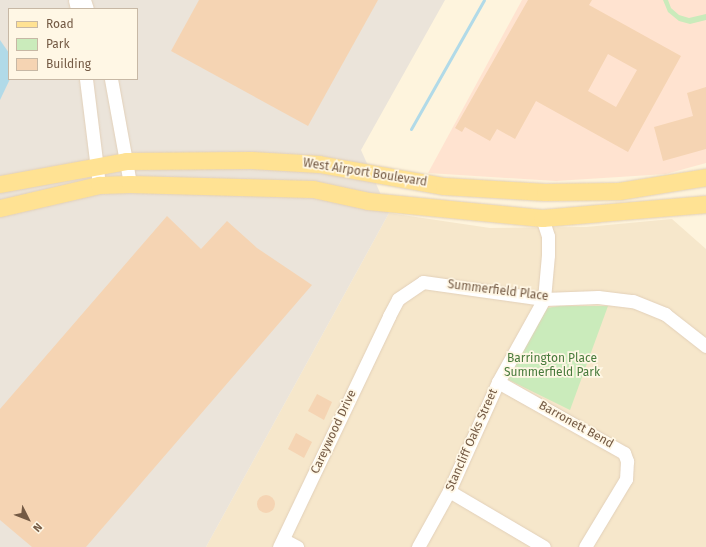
<!DOCTYPE html>
<html>
<head>
<meta charset="utf-8">
<style>
  body { margin:0 }
  #map { position:relative; width:706px; height:547px; overflow:hidden; background:#fef4dd; font-family:"Fira Sans",sans-serif }
  div>[style] { position:absolute }
  .residential>* { inset:0; background:#f6e7cb }
  .commercial>* { inset:0; background:#ffe3d0 }
  .industrial>* { inset:0; background:#ebe4da }
  .green>* { inset:0; background:#caebbb }
  .water>* { inset:0; background:#b1dae8 }
  .stream>* { height:3px; margin:-1.5px; padding:0 1.5px; transform-origin:1.5px; border-radius:1.5px; background:#b1dae8 }
  .building>* { inset:0; background:#f5d4b3 }
  .round { border-radius:50% }
  .roads { filter:drop-shadow(0 0 1px #e2d0b9) drop-shadow(0 0 1px #e2d0b9) }
  .minor>* { height:13px; margin:-6.5px; padding:0 6.5px; transform-origin:6.5px; border-radius:6.5px; background:#fff }
  .major>* { height:17px; margin:-8.5px; padding:0 8.5px; transform-origin:8.5px; border-radius:8.5px; background:#ffe293 }
  span { translate:-50% -50%; white-space:nowrap; text-align:center; line-height:1.15; -webkit-text-stroke:3.5px #fff7e5; paint-order:stroke }
  .street-label { font-size:12px; color:#745a44 }
  .park-label { font-size:12px; color:#487b3c }
  .legend { position:absolute; left:8px; top:8px; width:130px; height:72px; box-sizing:border-box; background:#fff7e5; border:1px solid #c7b8a5; margin:0; padding:5px 7px; list-style:none; font-size:12px; color:#745a44 }
  .legend li { display:flex; align-items:center; gap:8px; height:20px }
  .legend b { width:20px; border:1px solid #c7b8a5 }
  .north { position:absolute; left:8px; top:499px; width:40px; height:40px; -webkit-text-stroke:3px #fff7e5; paint-order:stroke; rotate:132deg; font-size:11px; font-weight:700; line-height:16px; text-align:center; color:#745a44 }
  .north::after { content:''; display:block; margin:auto; width:14px; height:18px; background:#745a44; clip-path:polygon(50% 0,100% 100%,50% 72%,0 100%) }
</style>
</head>
<body>
<div id="map">
  <div class="residential">
    <div style="clip-path:polygon(389px 213px,490px 228px,586px 227px,672px 219px,706px 249px,706px 547px,206px 547px)"></div>
  </div>
  <div class="commercial">
    <div style="clip-path:polygon(522px 0,706px 0,706px 163px,666px 174px,556px 181px,428px 173px)"></div>
  </div>
  <div class="industrial">
    <div style="clip-path:polygon(evenodd,0 0,445px 0,361px 150px,389px 213px,206px 547px,0 547px,0 0,9px 9px,137px 9px,137px 79px,9px 79px,9px 9px)"></div>
  </div>
  <div class="green">
    <div style="clip-path:polygon(663px 0,668px 0,671px 8px,679px 15px,689px 18px,706px 14px,706px 20px,690px 24px,679px 21px,668px 12px)"></div>
    <div style="clip-path:polygon(559px 306px,608px 306px,570px 410px,507px 379px,547px 308px)"></div>
  </div>
  <div class="water">
    <div style="clip-path:polygon(0 40px,9px 53px,10px 79px,0 100px)"></div>
  </div>
  <div class="stream">
    <div style="left:411px;top:129px;width:148px;rotate:-60.5deg"></div>
  </div>
  <div class="building">
    <div style="clip-path:polygon(199px 0,378px 0,308px 126px,171px 51px)"></div>
    <div style="clip-path:polygon(evenodd,528px 0,592px 0,589px 5px,681px 56px,628px 152px,536px 101px,515px 139px,497px 129px,490px 141px,465px 127px,462px 132px,455px 128px,528px 0,608px 54px,637px 70px,616px 107px,588px 91px,608px 54px)"></div>
    <div style="clip-path:polygon(706px 87px,706px 149px,663px 161px,654px 127px,693px 116px,687px 93px)"></div>
    <div style="clip-path:polygon(167px 216px,201px 249px,227px 221px,257px 248px,312px 285px,86px 547px,32px 547px,0 520px,0 409px)"></div>
    <div style="clip-path:polygon(317px 394px,332px 402px,324px 420px,308px 411px)"></div>
    <div style="clip-path:polygon(296px 433px,312px 442px,304px 458px,288px 449px)"></div>
    <div class="round" style="left:257px;top:495px;width:18px;height:18px"></div>
  </div>
  <div class="roads">
    <div class="minor">
      <div style="left:75px;top:0;width:9px;rotate:77deg"></div>
      <div style="left:84px;top:0;width:9px;rotate:72deg"></div>
      <div style="left:86px;top:79px;width:107px;rotate:83deg"></div>
      <div style="left:111px;top:79px;width:107px;rotate:79.7deg"></div>
      <div style="left:498px;top:382px;width:145px;rotate:29.4deg"></div>
      <div style="left:624px;top:453px;width:9px;rotate:69deg"></div>
      <div style="left:627px;top:461px;width:18px;rotate:93deg"></div>
      <div style="left:626px;top:479px;width:79px;rotate:121.1deg"></div>
      <div style="left:449px;top:491px;width:110px;rotate:30.5deg"></div>
      <div style="left:284px;top:540px;width:15px;rotate:28deg"></div>
      <div style="left:279px;top:547px;width:256px;rotate:-64.5deg"></div>
      <div style="left:389px;top:316px;width:19px;rotate:-62deg"></div>
      <div style="left:398px;top:299px;width:30px;rotate:-34deg"></div>
      <div style="left:423px;top:282px;width:122px;rotate:8deg"></div>
      <div style="left:544px;top:299px;width:54px;rotate:-2.1deg"></div>
      <div style="left:598px;top:297px;width:35px;rotate:7deg"></div>
      <div style="left:633px;top:301px;width:35px;rotate:22deg"></div>
      <div style="left:665px;top:314px;width:52px;rotate:38deg"></div>
      <div style="left:418px;top:547px;width:64px;rotate:-61deg"></div>
      <div style="left:449px;top:491px;width:120px;rotate:-65.8deg"></div>
      <div style="left:498px;top:382px;width:95px;rotate:-61deg"></div>
      <div style="left:544px;top:299px;width:44px;rotate:-84.8deg"></div>
      <div style="left:548px;top:255px;width:19px;rotate:-90deg"></div>
      <div style="left:548px;top:236px;width:19px;rotate:-108deg"></div>
    </div>
    <div class="major">
      <div style="left:0;top:184px;width:128px;rotate:-10.3deg"></div>
      <div style="left:126px;top:161px;width:125px;rotate:-0.5deg"></div>
      <div style="left:251px;top:160px;width:68px;rotate:3.4deg"></div>
      <div style="left:319px;top:164px;width:127px;rotate:10deg"></div>
      <div style="left:444px;top:186px;width:101px;rotate:3.4deg"></div>
      <div style="left:545px;top:192px;width:74px;rotate:-0.8deg"></div>
      <div style="left:619px;top:191px;width:88px;rotate:-9.1deg"></div>
      <div style="left:0;top:208px;width:102px;rotate:-13.1deg"></div>
      <div style="left:99px;top:185px;width:31px;rotate:-2deg"></div>
      <div style="left:130px;top:184px;width:183px;rotate:1.6deg"></div>
      <div style="left:313px;top:189px;width:56px;rotate:12.3deg"></div>
      <div style="left:368px;top:201px;width:175px;rotate:5.6deg"></div>
      <div style="left:542px;top:218px;width:165px;rotate:-4.9deg"></div>
    </div>
  </div>
  <div class="street-label">
    <span style="left:365px;top:173px;rotate:9deg">West Airport Boulevard</span>
    <span style="left:498px;top:291px;rotate:7deg">Summerfield Place</span>
    <span style="left:576px;top:425px;rotate:29deg">Barronett Bend</span>
    <span style="left:334px;top:432px;rotate:-65deg">Careywood Drive</span>
    <span style="left:472px;top:440px;rotate:-66deg">Stancliff Oaks Street</span>
  </div>
  <div class="park-label">
    <span style="left:552px;top:366px">Barrington Place<br>Summerfield Park</span>
  </div>
  <ul class="legend">
  <li><b style="height:5px;background:#ffe293"></b>Road</li>
  <li><b style="height:11px;background:#caebbb"></b>Park</li>
  <li><b style="height:11px;background:#f5d4b3"></b>Building</li>
  </ul>
  <div class="north">N</div>
</div>
</body>
</html>
